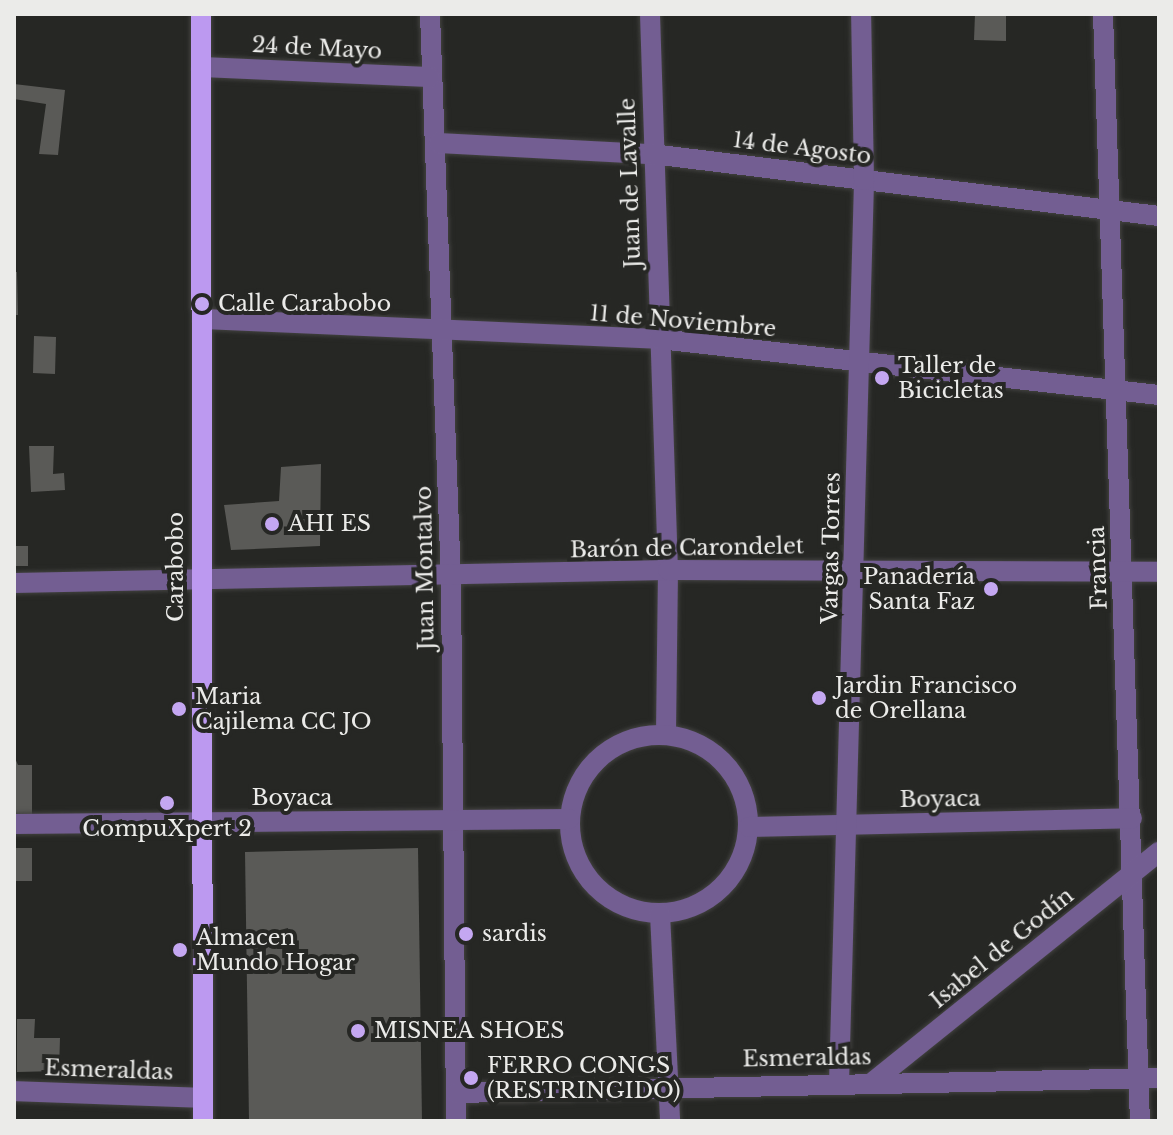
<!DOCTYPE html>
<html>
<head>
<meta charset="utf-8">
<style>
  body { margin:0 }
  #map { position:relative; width:1173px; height:1135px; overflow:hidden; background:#262724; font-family:"Libre Baskerville",serif }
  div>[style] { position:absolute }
  .building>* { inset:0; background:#5a5a57 }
  .roads { filter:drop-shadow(0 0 2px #424240) drop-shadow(0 0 2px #424240) }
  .minor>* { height:20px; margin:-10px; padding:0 10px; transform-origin:10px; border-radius:10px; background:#735e92 }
  .minor>.ring { margin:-10px; padding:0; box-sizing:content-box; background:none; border:20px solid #735e92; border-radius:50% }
  .major>* { height:20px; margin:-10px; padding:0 10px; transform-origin:10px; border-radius:10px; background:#bc99f0 }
  .dots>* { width:22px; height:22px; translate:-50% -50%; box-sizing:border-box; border:4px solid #262724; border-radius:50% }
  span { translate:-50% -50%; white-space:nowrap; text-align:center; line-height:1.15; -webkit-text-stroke:8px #262724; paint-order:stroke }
  .street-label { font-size:22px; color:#ebebe9 }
  .poi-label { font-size:22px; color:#ebebe9 }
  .left { translate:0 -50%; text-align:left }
  .right { translate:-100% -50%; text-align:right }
  .frame { position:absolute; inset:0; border:16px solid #ebebe9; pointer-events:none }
</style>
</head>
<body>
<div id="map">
  <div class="building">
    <div style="clip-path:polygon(975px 14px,1006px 14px,1006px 41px,974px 40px)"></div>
    <div style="clip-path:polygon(14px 84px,65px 90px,58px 155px,39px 154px,46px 104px,14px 99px)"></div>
    <div style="clip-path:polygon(14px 272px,17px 272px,18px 315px,14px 315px)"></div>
    <div style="clip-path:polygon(34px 336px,56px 337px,55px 374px,33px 373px)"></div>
    <div style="clip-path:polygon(29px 446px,54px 446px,53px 474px,64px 473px,65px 490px,31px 492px)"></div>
    <div style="clip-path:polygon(321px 464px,320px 546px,231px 550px,224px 505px,279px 501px,281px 467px)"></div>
    <div style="clip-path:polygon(14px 546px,28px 546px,28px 566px,14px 566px)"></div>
    <div style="clip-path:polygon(14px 756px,18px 765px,32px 765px,32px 815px,14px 815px)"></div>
    <div style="clip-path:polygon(14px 848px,32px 848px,32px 881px,14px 881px)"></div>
    <div style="clip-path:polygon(418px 848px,422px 1121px,249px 1121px,245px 852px)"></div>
    <div style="clip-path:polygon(17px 1019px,35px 1019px,34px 1038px,60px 1038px,59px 1071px,17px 1072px)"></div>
  </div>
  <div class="roads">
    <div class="minor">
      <div style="left:430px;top:14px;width:566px;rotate:87.88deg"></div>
      <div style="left:451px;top:580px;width:541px;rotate:89.47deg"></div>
      <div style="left:650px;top:14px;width:556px;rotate:88.15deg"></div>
      <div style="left:668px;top:570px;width:164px;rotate:90.7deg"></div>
      <div style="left:1103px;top:14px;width:1108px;rotate:88.09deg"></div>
      <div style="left:201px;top:67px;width:229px;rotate:2.5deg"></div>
      <div style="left:439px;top:143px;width:213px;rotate:3deg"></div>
      <div style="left:652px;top:154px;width:511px;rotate:6.97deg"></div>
      <div style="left:202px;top:319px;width:457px;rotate:2.5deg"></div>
      <div style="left:659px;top:339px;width:503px;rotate:6.39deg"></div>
      <div style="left:14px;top:583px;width:654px;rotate:-1.14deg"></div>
      <div style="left:668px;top:570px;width:491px;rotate:0.2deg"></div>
      <div class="ring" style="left:570px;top:735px;width:158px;height:158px"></div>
      <div style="left:14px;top:824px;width:555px;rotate:-0.52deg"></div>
      <div style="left:749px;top:827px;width:383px;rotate:-1.3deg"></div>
      <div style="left:660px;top:914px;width:207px;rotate:87.2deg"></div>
      <div style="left:874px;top:1081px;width:366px;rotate:-38.8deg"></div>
      <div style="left:839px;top:1083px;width:903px;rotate:-88.41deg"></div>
      <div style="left:864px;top:180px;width:166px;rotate:-91deg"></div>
      <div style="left:14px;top:1091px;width:189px;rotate:2.1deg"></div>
      <div style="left:456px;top:1093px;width:703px;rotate:-1.22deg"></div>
    </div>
    <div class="major">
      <div style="left:201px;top:14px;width:1107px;rotate:89.9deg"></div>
    </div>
  </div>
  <div class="dots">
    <div style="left:202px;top:304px;background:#c4a7f1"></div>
    <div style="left:882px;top:378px;background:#c4a7f1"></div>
    <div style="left:272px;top:524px;background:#c4a7f1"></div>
    <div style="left:991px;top:589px;background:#c4a7f1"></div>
    <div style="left:819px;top:698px;background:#c4a7f1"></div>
    <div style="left:179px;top:709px;background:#c4a7f1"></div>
    <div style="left:167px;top:803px;background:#c4a7f1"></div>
    <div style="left:466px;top:934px;background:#c4a7f1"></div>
    <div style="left:180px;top:950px;background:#c4a7f1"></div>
    <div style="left:358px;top:1031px;background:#c4a7f1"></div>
    <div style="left:471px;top:1078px;background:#c4a7f1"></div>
  </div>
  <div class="street-label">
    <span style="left:317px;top:48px;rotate:3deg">24 de Mayo</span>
    <span style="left:802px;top:148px;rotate:7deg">14 de Agosto</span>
    <span style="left:630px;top:183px;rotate:-92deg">Juan de Lavalle</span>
    <span style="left:683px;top:321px;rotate:5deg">11 de Noviembre</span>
    <span style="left:687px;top:548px;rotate:-1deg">Barón de Carondelet</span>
    <span style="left:831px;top:548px;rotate:-89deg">Vargas Torres</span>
    <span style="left:176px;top:567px;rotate:-90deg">Carabobo</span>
    <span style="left:425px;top:568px;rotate:-91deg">Juan Montalvo</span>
    <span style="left:1098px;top:568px;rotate:-92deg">Francia</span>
    <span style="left:292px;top:798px">Boyaca</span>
    <span style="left:940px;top:799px;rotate:-1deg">Boyaca</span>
    <span style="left:1002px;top:948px;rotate:-39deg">Isabel de Godín</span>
    <span style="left:807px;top:1058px;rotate:-1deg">Esmeraldas</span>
    <span style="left:109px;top:1070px;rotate:2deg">Esmeraldas</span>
  </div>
  <div class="poi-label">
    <span class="left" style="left:218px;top:304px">Calle Carabobo</span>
    <span class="left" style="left:898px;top:378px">Taller de<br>Bicicletas</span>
    <span class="left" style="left:288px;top:524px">AHI ES</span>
    <span class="right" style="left:975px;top:589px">Panadería<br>Santa Faz</span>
    <span class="left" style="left:835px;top:698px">Jardin Francisco<br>de Orellana</span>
    <span class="left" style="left:195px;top:709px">Maria<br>Cajilema CC JO</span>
    <span style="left:167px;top:829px">CompuXpert 2</span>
    <span class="left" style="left:482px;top:934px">sardis</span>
    <span class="left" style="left:196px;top:950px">Almacen<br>Mundo Hogar</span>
    <span class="left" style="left:374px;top:1031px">MISNEA SHOES</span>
    <span class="left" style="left:487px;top:1078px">FERRO CONGS<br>(RESTRINGIDO)</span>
  </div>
  <div class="frame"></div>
</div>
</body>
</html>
